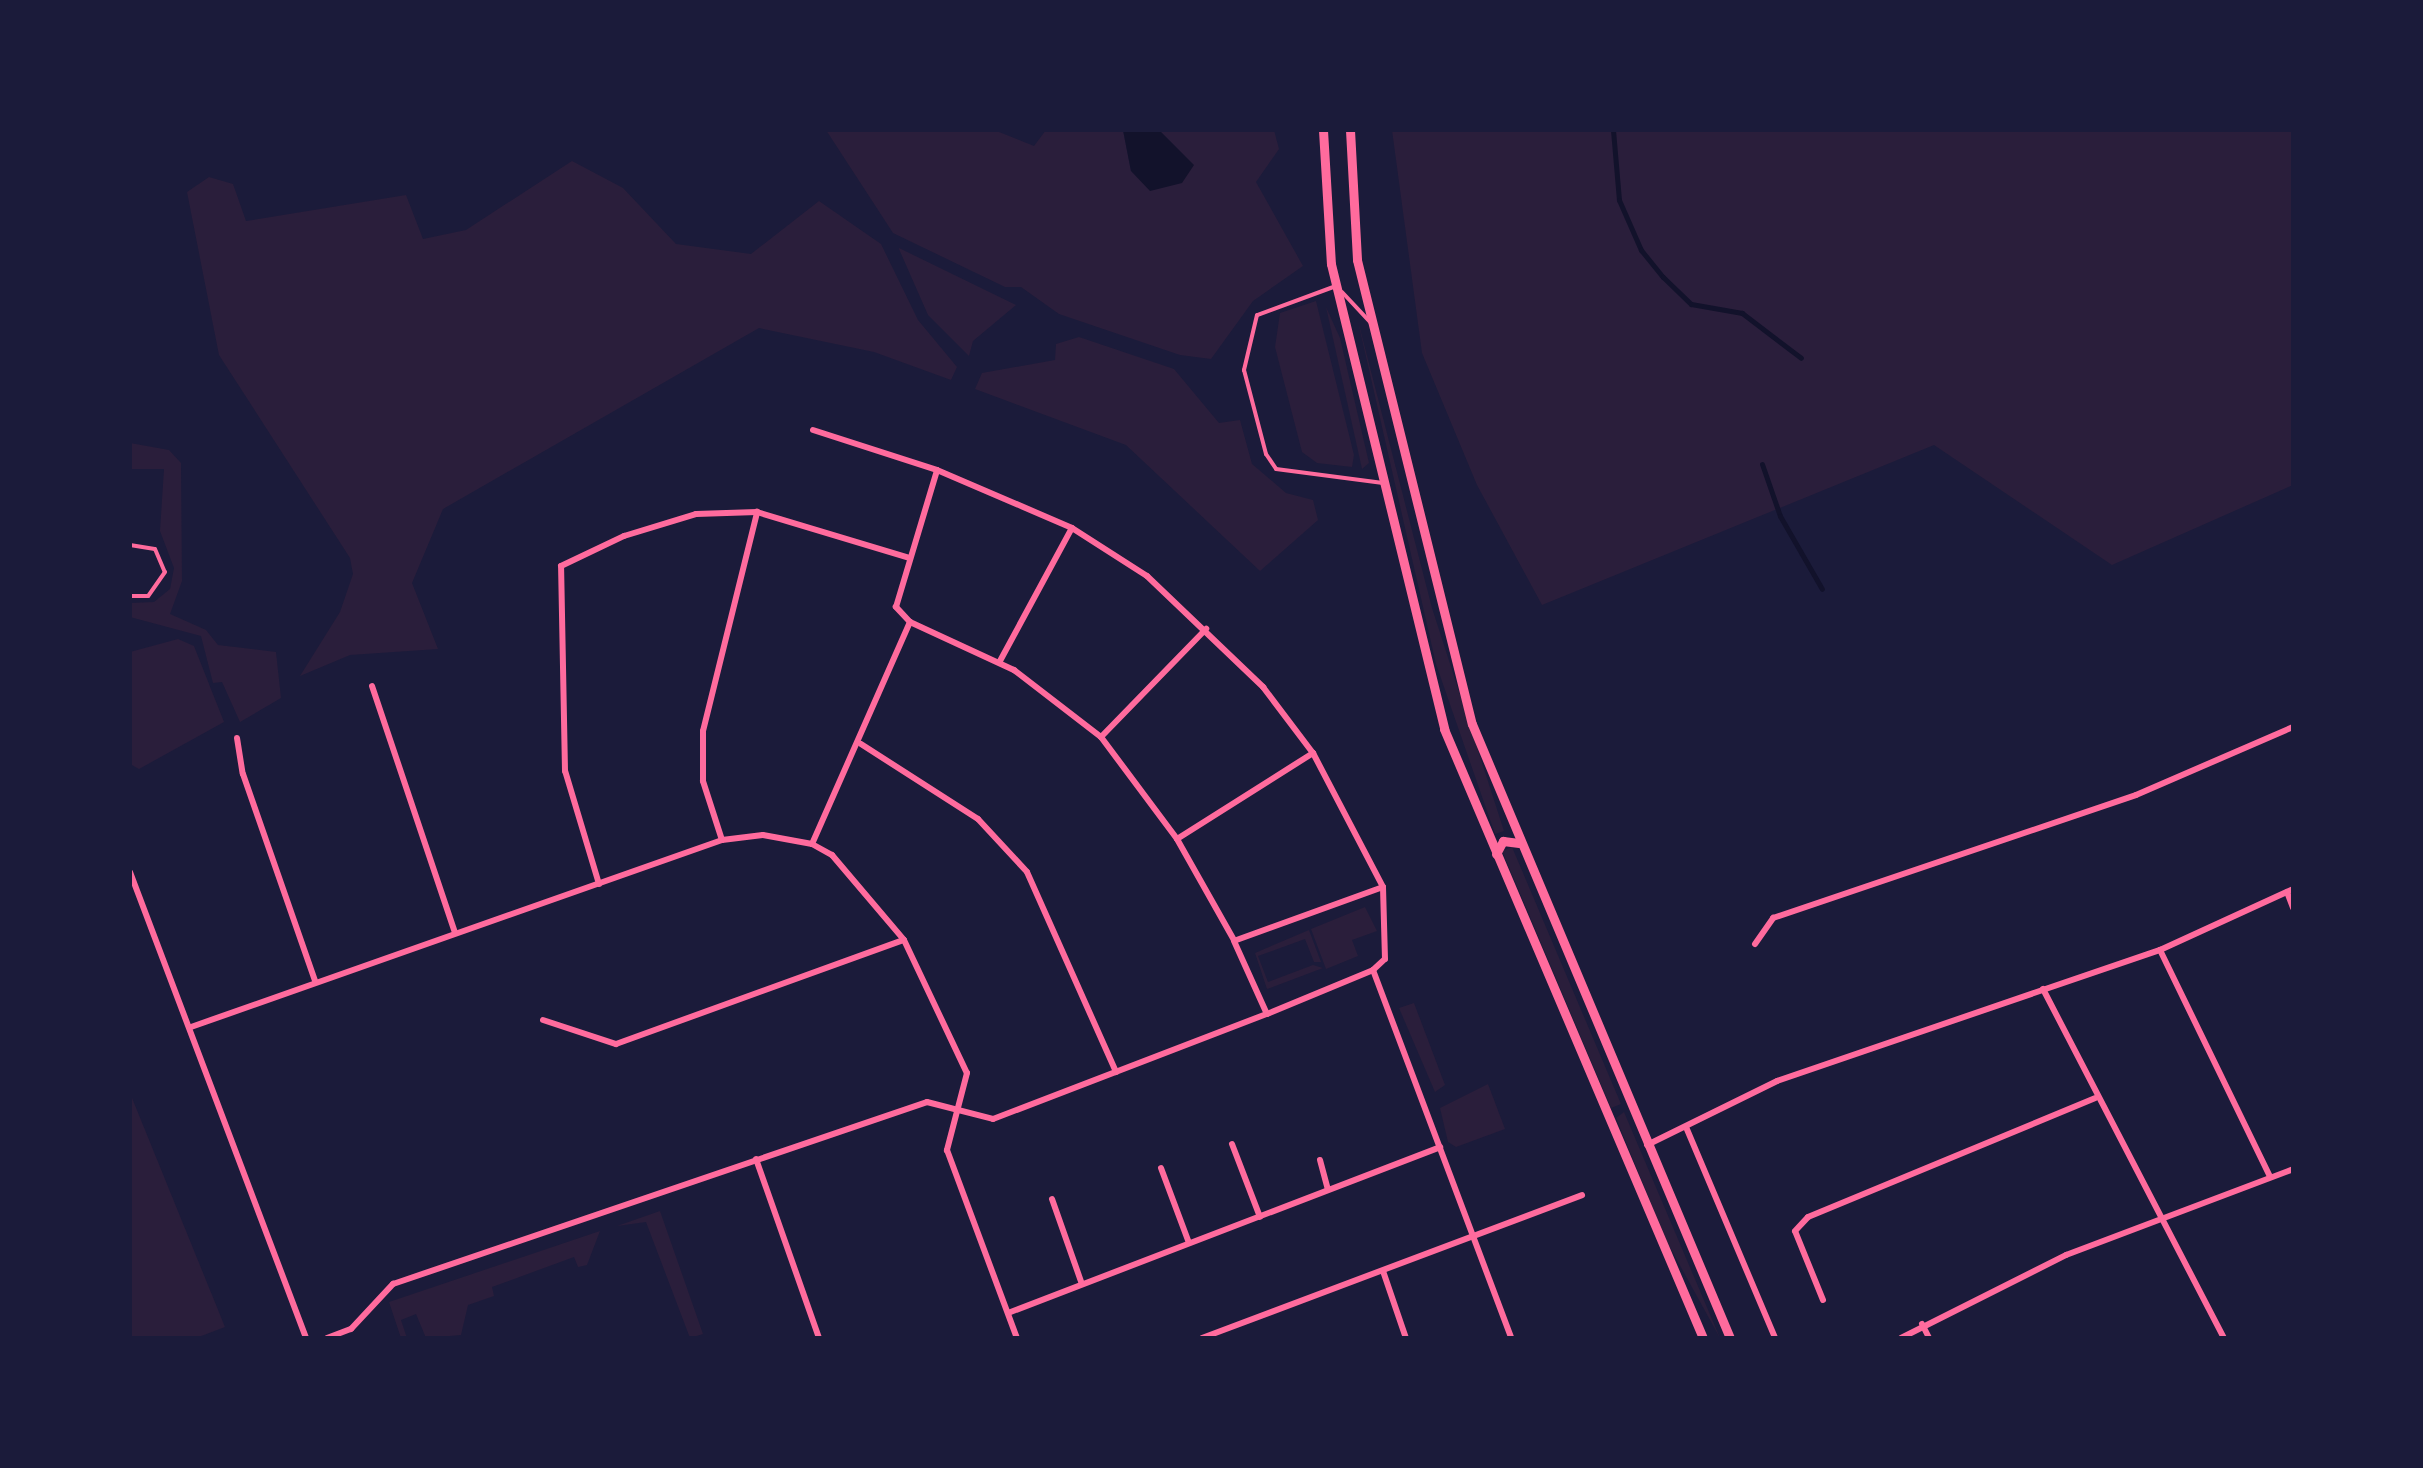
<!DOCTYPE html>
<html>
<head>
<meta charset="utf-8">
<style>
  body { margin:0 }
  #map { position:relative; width:2423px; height:1468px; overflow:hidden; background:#1b1b3a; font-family:"Noto Sans",sans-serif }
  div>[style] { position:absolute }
  .green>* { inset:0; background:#2a1e3b }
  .water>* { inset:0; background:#12122b }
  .stream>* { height:5px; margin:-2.5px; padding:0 2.5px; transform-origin:2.5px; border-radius:2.5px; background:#12122b }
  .service>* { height:4px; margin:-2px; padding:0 2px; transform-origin:2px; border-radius:2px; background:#ff6b9d }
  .minor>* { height:6px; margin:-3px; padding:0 3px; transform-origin:3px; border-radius:3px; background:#ff6b9d }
  .secondary>* { height:9px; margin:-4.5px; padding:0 4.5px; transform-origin:4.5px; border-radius:4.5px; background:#ff6b9d }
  span { translate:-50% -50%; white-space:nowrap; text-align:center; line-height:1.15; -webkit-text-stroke:8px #1b1b3a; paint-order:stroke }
  .frame { position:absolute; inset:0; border:132px solid #1b1b3a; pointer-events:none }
</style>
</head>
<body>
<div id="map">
  <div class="green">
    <div style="clip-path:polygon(826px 130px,994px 130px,1034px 146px,1046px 130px,1123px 130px,1131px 171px,1193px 165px,1159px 130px,1274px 130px,1279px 149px,1256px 182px,1303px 266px,1253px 301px,1211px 359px,1180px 355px,1059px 314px,1021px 287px,1005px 287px,893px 233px)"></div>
    <div style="clip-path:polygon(1392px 130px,2293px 130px,2293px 485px,2112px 565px,1934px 445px,1542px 605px,1477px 485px,1422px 353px)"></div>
    <div style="clip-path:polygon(572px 161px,623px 188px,676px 244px,751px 254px,819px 201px,881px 244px,918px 320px,957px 367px,951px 380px,874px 352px,759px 328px,443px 509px,412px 583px,438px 649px,350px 655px,300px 676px,340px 612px,353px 574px,350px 558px,219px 355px,187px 192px,209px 177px,233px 184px,246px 221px,406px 195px,423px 239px,466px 230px)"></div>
    <div style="clip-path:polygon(899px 249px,899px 248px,1016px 305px,973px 341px,969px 356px,928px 315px)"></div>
    <div style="clip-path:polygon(1316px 301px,1354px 455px,1352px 467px,1317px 463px,1302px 452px,1275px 347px,1280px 313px)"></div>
    <div style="clip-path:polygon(1326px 307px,1340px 338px,1369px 463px,1362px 469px)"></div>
    <div style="clip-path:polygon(1357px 317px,1432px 608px,1504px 831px,1495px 834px,1436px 664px)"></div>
    <div style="clip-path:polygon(1079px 337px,1174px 369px,1219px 423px,1240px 420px,1252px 464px,1286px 493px,1313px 500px,1318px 520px,1260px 571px,1126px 445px,975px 389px,982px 373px,1055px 360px,1056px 344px)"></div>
    <div style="clip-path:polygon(130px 443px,169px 450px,181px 463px,182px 581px,170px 614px,206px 630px,218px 645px,276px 652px,281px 698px,240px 722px,222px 682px,213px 683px,201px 636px,130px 617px,130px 603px,154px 602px,170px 589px,174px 568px,160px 531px,164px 469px,130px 469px)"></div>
    <div style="clip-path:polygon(178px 639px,194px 646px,224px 722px,139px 769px,130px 764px,130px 652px)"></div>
    <div style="clip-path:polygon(1512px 847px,1621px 1104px,1611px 1108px,1502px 851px)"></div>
    <div style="clip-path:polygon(1365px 907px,1377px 931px,1352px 940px,1358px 956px,1326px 969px,1311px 929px)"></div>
    <div style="clip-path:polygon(1309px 930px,1321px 962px,1314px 962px,1305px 939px,1258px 956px,1268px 982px,1313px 965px,1323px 968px,1267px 989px,1255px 953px)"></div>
    <div style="clip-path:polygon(1414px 1003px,1445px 1085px,1435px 1092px,1399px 1008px)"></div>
    <div style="clip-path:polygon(1488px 1084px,1505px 1129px,1456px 1147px,1448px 1142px,1440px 1108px)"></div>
    <div style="clip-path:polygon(130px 1093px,225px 1327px,196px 1338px,130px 1338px)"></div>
    <div style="clip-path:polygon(1624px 1112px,1720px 1338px,1667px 1242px,1616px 1118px)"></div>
    <div style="clip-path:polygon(660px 1211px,703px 1334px,690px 1338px,646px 1222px,617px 1226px)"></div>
    <div style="clip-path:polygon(600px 1231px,587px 1265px,578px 1267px,574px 1257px,492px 1287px,494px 1296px,468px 1305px,461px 1335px,426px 1338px,416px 1314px,401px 1320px,407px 1338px,401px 1338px,389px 1302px)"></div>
  </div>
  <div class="water">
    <div style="clip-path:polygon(1123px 130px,1159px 130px,1194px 165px,1182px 183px,1150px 191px,1131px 171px)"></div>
  </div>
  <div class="stream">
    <div style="left:1613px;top:130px;width:70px;rotate:85.1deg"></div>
    <div style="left:1619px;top:200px;width:55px;rotate:66.3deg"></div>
    <div style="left:1641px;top:250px;width:35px;rotate:51deg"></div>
    <div style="left:1663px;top:277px;width:39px;rotate:44deg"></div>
    <div style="left:1691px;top:304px;width:52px;rotate:10deg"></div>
    <div style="left:1742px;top:313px;width:74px;rotate:37.3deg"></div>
    <div style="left:1762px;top:464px;width:55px;rotate:70.9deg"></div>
    <div style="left:1780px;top:516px;width:84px;rotate:60.1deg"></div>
  </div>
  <div class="service">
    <div style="left:1336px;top:286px;width:84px;rotate:159.8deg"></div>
    <div style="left:1257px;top:315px;width:57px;rotate:103.3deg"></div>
    <div style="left:1244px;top:370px;width:87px;rotate:75.3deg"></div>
    <div style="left:1266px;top:454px;width:18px;rotate:56deg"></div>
    <div style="left:1276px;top:469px;width:108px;rotate:7.5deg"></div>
    <div style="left:1342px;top:292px;width:41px;rotate:47deg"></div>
    <div style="left:130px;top:545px;width:25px;rotate:9deg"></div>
    <div style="left:155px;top:549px;width:25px;rotate:67deg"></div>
    <div style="left:165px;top:572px;width:29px;rotate:125deg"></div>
    <div style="left:148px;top:596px;width:18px;rotate:180deg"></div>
  </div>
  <div class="minor">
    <div style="left:813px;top:430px;width:130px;rotate:17.9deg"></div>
    <div style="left:937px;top:470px;width:147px;rotate:23.2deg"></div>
    <div style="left:1072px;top:528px;width:89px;rotate:32.6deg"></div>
    <div style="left:1147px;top:576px;width:161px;rotate:43.7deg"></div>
    <div style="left:1263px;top:687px;width:83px;rotate:52.9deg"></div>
    <div style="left:1313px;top:753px;width:151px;rotate:62.4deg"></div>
    <div style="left:910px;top:622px;width:115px;rotate:24.8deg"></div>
    <div style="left:1014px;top:670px;width:110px;rotate:37.6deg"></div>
    <div style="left:1101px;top:737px;width:127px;rotate:53.3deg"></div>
    <div style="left:1177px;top:839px;width:116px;rotate:60.6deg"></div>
    <div style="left:1000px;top:661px;width:151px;rotate:-61.6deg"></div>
    <div style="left:372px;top:686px;width:260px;rotate:71.4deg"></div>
    <div style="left:1101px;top:737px;width:151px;rotate:-45.8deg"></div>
    <div style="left:237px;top:738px;width:36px;rotate:81deg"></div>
    <div style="left:243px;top:774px;width:219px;rotate:70.8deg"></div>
    <div style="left:861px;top:744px;width:139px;rotate:32.7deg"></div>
    <div style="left:978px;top:819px;width:72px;rotate:47.2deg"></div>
    <div style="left:1027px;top:872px;width:219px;rotate:66deg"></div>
    <div style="left:1177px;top:839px;width:161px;rotate:-32.3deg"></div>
    <div style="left:722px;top:840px;width:62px;rotate:-107.9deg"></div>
    <div style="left:703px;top:781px;width:50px;rotate:-90deg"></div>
    <div style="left:703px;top:731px;width:226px;rotate:-76.1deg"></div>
    <div style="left:812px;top:844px;width:243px;rotate:-66.2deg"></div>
    <div style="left:910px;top:622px;width:21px;rotate:-133deg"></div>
    <div style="left:896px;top:607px;width:143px;rotate:-73.3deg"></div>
    <div style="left:130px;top:872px;width:498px;rotate:69.3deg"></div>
    <div style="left:599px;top:884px;width:118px;rotate:-106.7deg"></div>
    <div style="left:565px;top:771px;width:205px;rotate:-91.1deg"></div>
    <div style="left:561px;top:566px;width:70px;rotate:-25.5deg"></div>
    <div style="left:624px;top:536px;width:75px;rotate:-17deg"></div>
    <div style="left:696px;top:514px;width:61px;rotate:-1.9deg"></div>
    <div style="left:757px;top:512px;width:159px;rotate:16.8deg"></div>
    <div style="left:2287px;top:892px;width:17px;rotate:69deg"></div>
    <div style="left:1755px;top:944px;width:32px;rotate:-55deg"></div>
    <div style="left:1773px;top:918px;width:383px;rotate:-18.7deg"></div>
    <div style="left:2136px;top:795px;width:171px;rotate:-23.4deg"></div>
    <div style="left:2160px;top:950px;width:252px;rotate:64.1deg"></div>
    <div style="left:1373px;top:970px;width:393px;rotate:69.4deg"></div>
    <div style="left:2043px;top:989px;width:393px;rotate:62.6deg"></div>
    <div style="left:543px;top:1020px;width:77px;rotate:18.2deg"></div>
    <div style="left:616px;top:1044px;width:306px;rotate:-19.9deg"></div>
    <div style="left:191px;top:1027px;width:563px;rotate:-19.4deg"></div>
    <div style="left:722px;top:840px;width:41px;rotate:-7deg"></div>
    <div style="left:763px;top:835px;width:50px;rotate:10.4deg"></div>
    <div style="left:812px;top:844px;width:23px;rotate:29deg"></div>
    <div style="left:832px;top:855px;width:111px;rotate:49.7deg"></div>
    <div style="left:904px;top:940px;width:147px;rotate:64.7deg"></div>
    <div style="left:967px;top:1073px;width:80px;rotate:104.6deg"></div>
    <div style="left:947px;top:1150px;width:201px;rotate:69.6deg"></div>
    <div style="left:1686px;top:1127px;width:229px;rotate:67.1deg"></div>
    <div style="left:1232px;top:1144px;width:78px;rotate:69deg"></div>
    <div style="left:1647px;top:1145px;width:145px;rotate:-26.2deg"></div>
    <div style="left:1777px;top:1081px;width:405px;rotate:-18.9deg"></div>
    <div style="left:2160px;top:950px;width:146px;rotate:-24.6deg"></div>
    <div style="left:756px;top:1159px;width:190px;rotate:70.6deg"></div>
    <div style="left:1320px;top:1160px;width:30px;rotate:75deg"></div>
    <div style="left:1161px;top:1168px;width:80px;rotate:69.5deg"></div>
    <div style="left:1052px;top:1199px;width:90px;rotate:70.6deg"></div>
    <div style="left:1383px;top:1271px;width:71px;rotate:71.1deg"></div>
    <div style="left:1823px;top:1300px;width:74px;rotate:-112.1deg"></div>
    <div style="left:1795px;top:1231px;width:19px;rotate:-47deg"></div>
    <div style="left:1808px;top:1217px;width:311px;rotate:-22.5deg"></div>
    <div style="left:1008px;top:1313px;width:463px;rotate:-21deg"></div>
    <div style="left:1922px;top:1324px;width:16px;rotate:63deg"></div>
    <div style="left:327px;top:1338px;width:26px;rotate:-21deg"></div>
    <div style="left:351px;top:1329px;width:62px;rotate:-47deg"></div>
    <div style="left:393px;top:1284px;width:564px;rotate:-18.82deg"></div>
    <div style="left:927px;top:1102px;width:68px;rotate:14.4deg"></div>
    <div style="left:993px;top:1119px;width:293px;rotate:-21deg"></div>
    <div style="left:1267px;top:1014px;width:115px;rotate:-22.5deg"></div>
    <div style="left:1373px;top:970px;width:16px;rotate:-43deg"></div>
    <div style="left:1385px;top:959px;width:72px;rotate:-91.6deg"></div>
    <div style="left:1383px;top:887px;width:158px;rotate:160.1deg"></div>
    <div style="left:1234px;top:941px;width:80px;rotate:65.7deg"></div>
    <div style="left:1202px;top:1338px;width:406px;rotate:-20.6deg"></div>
    <div style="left:1901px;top:1338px;width:185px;rotate:-26.7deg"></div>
    <div style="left:2066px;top:1255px;width:243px;rotate:-20.7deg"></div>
  </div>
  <div class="secondary">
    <div style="left:1323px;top:130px;width:134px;rotate:86.6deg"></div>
    <div style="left:1331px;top:264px;width:479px;rotate:76.3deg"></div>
    <div style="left:1444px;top:729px;width:662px;rotate:66.96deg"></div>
    <div style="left:1350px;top:130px;width:130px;rotate:86.9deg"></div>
    <div style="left:1357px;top:260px;width:478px;rotate:76.1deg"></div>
    <div style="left:1472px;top:724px;width:666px;rotate:67.21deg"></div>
    <div style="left:1496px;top:854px;width:15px;rotate:-62deg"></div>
    <div style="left:1503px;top:841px;width:16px;rotate:7deg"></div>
  </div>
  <div class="frame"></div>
</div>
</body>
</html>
